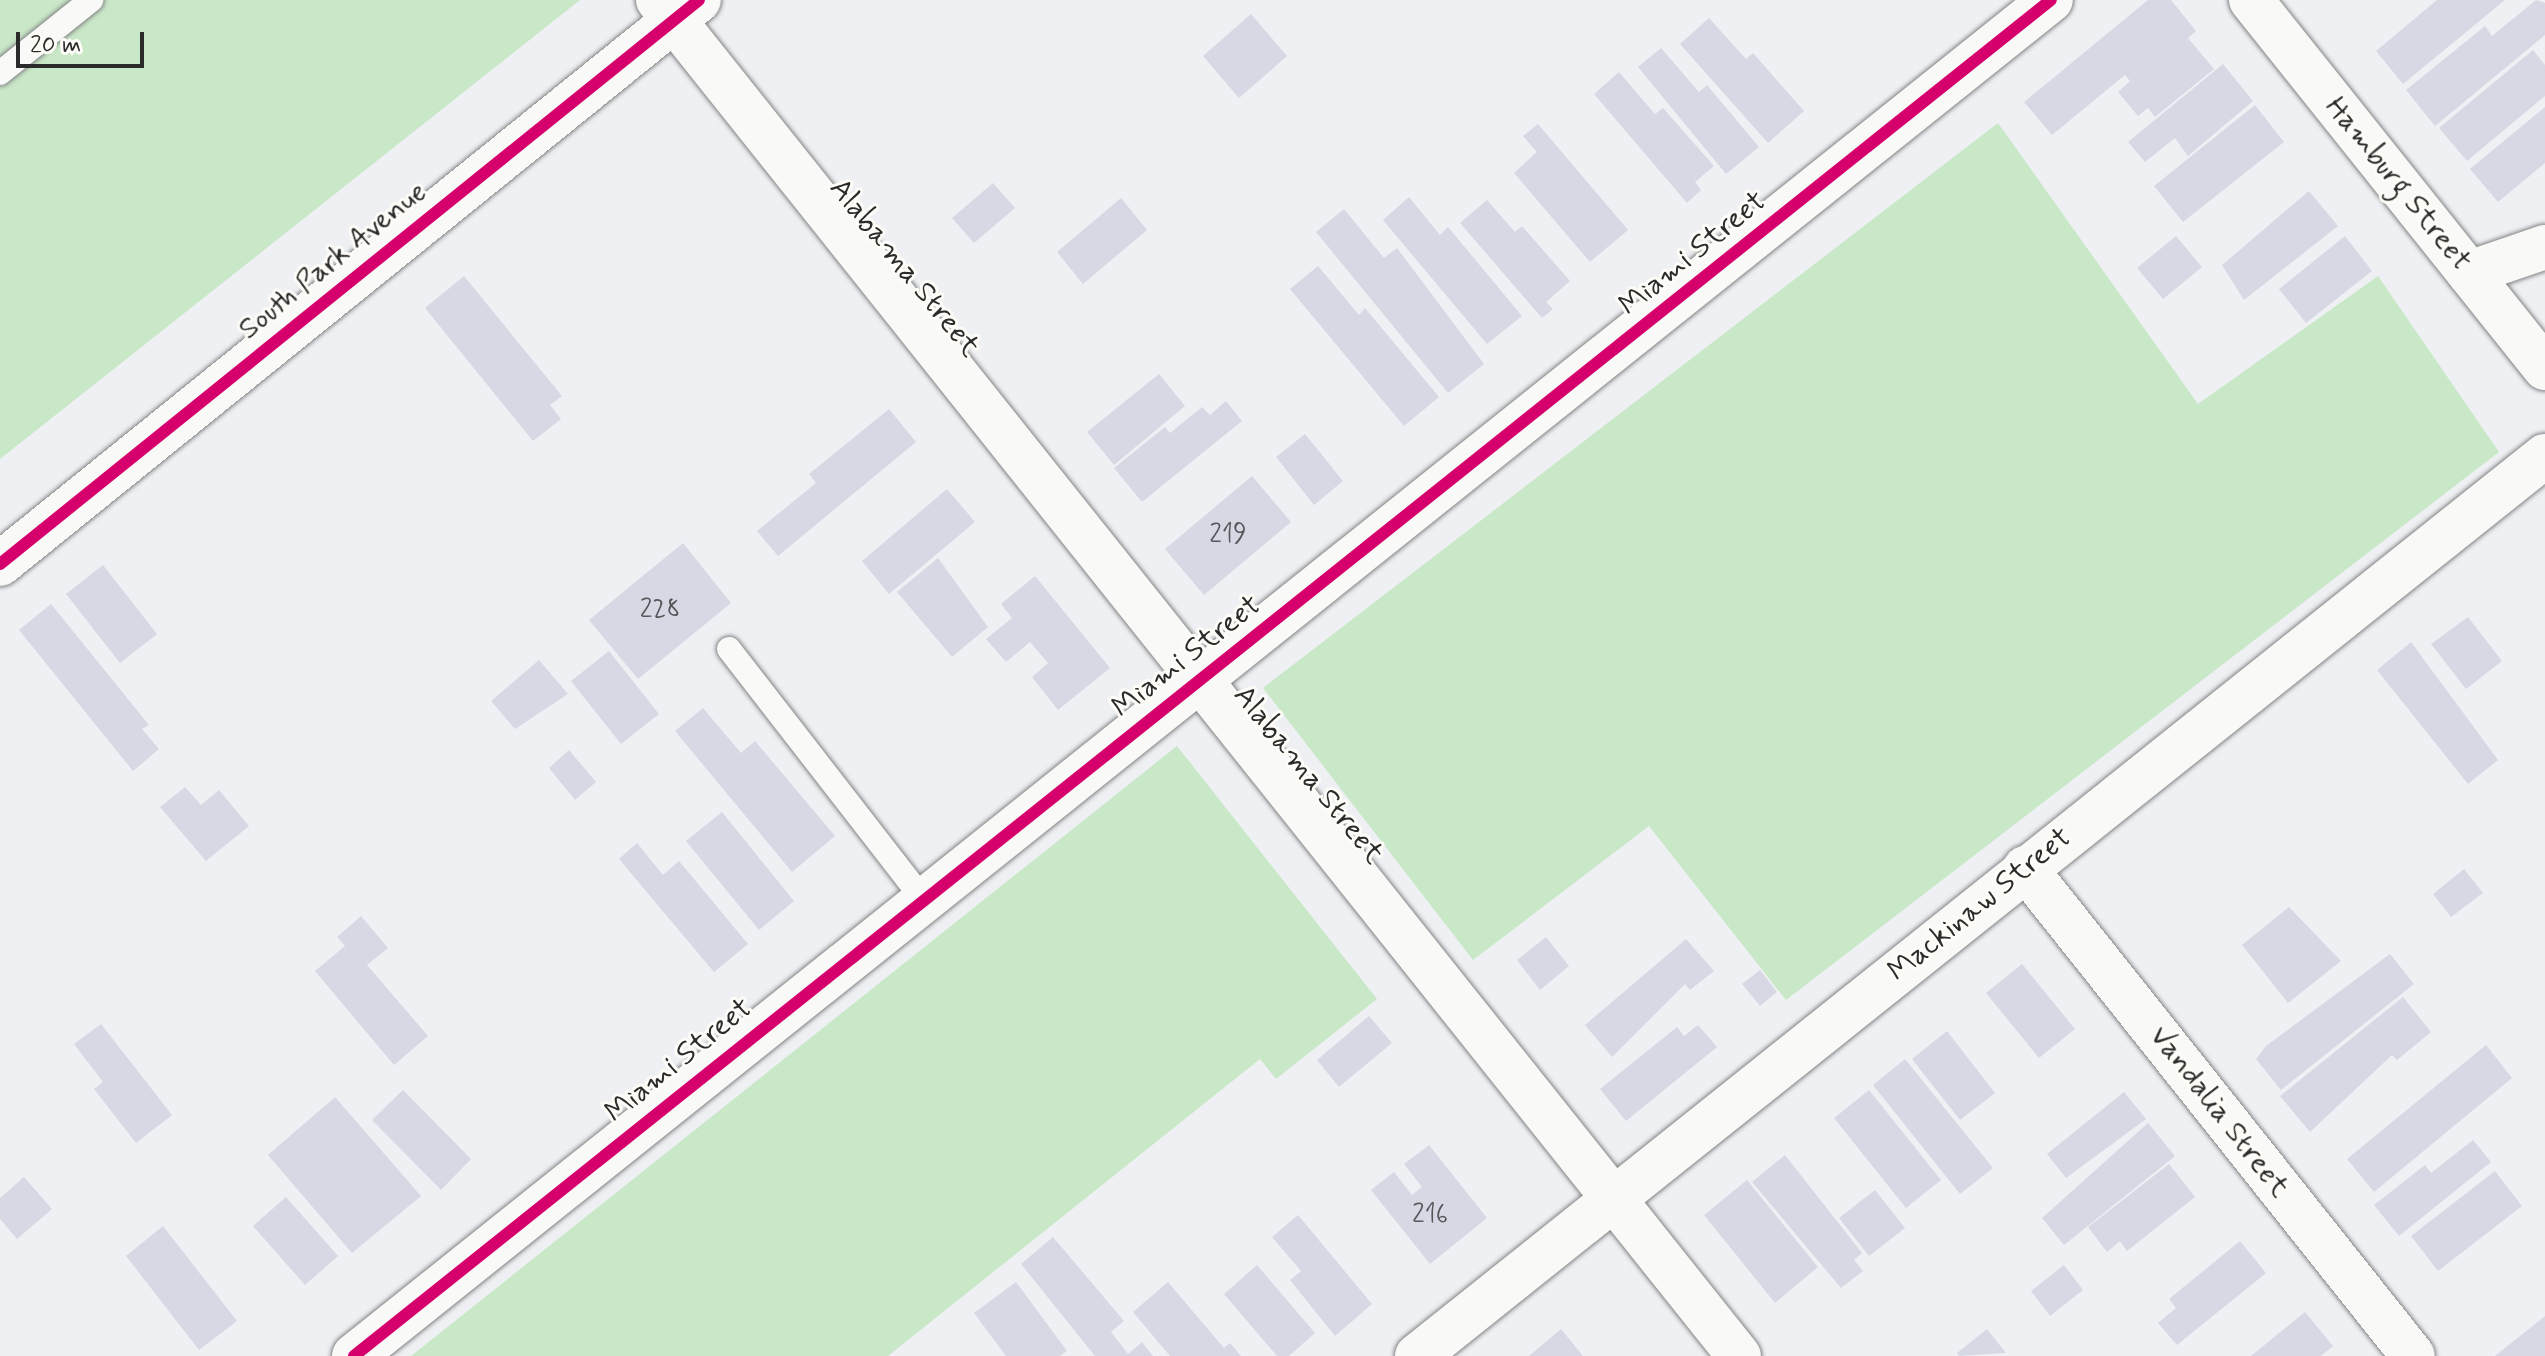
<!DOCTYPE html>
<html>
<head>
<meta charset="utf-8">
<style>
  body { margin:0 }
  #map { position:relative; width:2545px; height:1356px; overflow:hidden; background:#eef0f3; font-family:Mynerve,sans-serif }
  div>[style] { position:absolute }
  .green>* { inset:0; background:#c9e8c7 }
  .building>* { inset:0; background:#d6d9e4 }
  .roads { filter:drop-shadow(0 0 2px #838485) drop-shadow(0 0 2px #838485) }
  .lane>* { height:24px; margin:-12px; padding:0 12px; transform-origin:12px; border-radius:12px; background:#f9f9f8 }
  .street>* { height:44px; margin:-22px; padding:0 22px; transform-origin:22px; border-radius:22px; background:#f9f9f8 }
  .secondary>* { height:44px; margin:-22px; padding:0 22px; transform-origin:22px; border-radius:22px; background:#f9f9f8 }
  .cycleway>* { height:12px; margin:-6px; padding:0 6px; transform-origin:6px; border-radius:6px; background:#d6006c }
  span { translate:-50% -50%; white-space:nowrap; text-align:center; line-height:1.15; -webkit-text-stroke:6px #fdfcf7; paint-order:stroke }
  .number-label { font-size:26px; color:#565659 }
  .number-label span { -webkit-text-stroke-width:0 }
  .street-label { font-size:30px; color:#2b2b2b }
  .scale { position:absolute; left:16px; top:32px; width:128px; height:36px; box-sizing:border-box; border:4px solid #2b2b2b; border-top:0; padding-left:10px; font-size:24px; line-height:28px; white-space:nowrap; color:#2b2b2b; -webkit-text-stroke:6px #fdfcf7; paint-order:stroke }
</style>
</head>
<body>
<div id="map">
  <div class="green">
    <div style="clip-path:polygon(0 0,580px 0,0 459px)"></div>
    <div style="clip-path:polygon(1998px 123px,2198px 404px,2378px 276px,2499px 452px,1786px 1000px,1649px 826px,1473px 960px,1263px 688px)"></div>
    <div style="clip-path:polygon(1177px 746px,1377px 999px,1276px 1079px,1260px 1059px,888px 1356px,411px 1356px)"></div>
  </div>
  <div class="building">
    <div style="clip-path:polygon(2148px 0,2171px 0,2196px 31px,2188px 38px,2214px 69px,2155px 117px,2148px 108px,2138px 116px,2118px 92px,2130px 81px,2125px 75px,2052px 135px,2024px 102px)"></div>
    <div style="clip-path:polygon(2437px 0,2505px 0,2403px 84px,2376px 51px)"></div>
    <div style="clip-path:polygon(2536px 0,2545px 3px,2545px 35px,2435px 126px,2406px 90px,2485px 26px,2492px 36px)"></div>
    <div style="clip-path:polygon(1251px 14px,1287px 56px,1239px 98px,1203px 56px)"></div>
    <div style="clip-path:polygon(1709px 18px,1746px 59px,1753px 53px,1804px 111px,1768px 143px,1680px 44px)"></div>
    <div style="clip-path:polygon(1661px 48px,1699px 92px,1707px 85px,1759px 147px,1726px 174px,1638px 67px)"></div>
    <div style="clip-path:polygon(2533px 50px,2545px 65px,2545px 96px,2467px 161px,2439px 128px)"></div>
    <div style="clip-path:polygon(2223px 64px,2253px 101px,2188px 156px,2175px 138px,2145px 162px,2128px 142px)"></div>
    <div style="clip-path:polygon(1619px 72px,1655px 114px,1663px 108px,1714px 166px,1695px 182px,1701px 190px,1687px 203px,1594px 94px)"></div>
    <div style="clip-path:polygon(2255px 105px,2284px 142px,2183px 222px,2154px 186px)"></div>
    <div style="clip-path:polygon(2545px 107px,2545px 163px,2498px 202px,2470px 169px)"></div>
    <div style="clip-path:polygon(1538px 124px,1628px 230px,1590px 262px,1514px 173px,1537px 152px,1523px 136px)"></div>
    <div style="clip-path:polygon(993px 183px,1015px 208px,974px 243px,952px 218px)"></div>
    <div style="clip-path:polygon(2309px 191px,2338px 226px,2244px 300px,2222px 265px)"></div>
    <div style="clip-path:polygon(1409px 197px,1440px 235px,1448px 227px,1522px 316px,1487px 344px,1383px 220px)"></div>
    <div style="clip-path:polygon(1121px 198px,1147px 230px,1083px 284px,1057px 252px)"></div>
    <div style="clip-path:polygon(1487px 200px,1515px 232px,1522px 226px,1570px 281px,1546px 302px,1553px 309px,1542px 318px,1460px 223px)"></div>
    <div style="clip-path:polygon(1344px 209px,1384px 258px,1397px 248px,1484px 364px,1448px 393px,1316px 232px)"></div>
    <div style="clip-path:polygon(2176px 236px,2202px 267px,2163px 299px,2137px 268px)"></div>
    <div style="clip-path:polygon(2345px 236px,2372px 271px,2306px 323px,2279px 289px)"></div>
    <div style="clip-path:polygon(1318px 266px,1359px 315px,1365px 308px,1439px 397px,1404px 426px,1290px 289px)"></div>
    <div style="clip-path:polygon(464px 276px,562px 396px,550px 405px,561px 419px,533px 441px,425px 308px)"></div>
    <div style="clip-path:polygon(1159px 374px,1185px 406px,1114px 465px,1087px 432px)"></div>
    <div style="clip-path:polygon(1226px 401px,1242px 421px,1142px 502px,1114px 468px,1165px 427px,1170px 433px,1202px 407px,1210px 415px)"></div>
    <div style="clip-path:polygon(889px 409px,916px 442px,778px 556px,757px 531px,816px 483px,809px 474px)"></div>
    <div style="clip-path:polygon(1305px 434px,1343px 481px,1314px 505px,1276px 457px)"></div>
    <div style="clip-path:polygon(1252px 476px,1291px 522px,1204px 595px,1165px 549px)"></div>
    <div style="clip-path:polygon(947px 489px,975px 522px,889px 594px,862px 561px)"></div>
    <div style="clip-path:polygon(683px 543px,731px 603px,638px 679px,589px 620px)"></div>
    <div style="clip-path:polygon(938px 558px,988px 627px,952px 657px,897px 592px)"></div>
    <div style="clip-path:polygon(103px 565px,157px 634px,120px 663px,66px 594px)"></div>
    <div style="clip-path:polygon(1035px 576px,1110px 668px,1058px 710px,1032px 677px,1048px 663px,1030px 642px,1006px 662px,986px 639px,1012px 618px,1001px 604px)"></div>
    <div style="clip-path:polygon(51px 604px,149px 725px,142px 729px,159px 749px,133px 771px,19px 630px)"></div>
    <div style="clip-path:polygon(2468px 617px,2502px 661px,2466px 689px,2431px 644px)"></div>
    <div style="clip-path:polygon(2411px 642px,2498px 760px,2468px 784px,2377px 670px)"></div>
    <div style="clip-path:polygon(609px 651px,659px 714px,621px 744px,571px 681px)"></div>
    <div style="clip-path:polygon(539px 660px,568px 694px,515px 729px,491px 701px)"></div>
    <div style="clip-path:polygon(703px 708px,741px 753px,755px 741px,835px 836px,792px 872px,675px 731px)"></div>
    <div style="clip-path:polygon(569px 750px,596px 782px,575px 800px,549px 768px)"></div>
    <div style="clip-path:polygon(185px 787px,201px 805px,219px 790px,249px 826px,206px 861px,160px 807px)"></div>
    <div style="clip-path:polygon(722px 812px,794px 901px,759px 930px,686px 841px)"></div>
    <div style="clip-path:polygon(637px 843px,663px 875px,679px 861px,748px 944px,714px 972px,619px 859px)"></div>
    <div style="clip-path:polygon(2464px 869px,2483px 893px,2451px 917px,2433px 894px)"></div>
    <div style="clip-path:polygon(2289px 907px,2341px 961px,2288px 1003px,2242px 945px)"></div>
    <div style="clip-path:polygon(361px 916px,388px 948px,367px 965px,428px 1036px,394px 1065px,315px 971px,345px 946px,337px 937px)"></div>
    <div style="clip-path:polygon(1546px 937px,1569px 966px,1540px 990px,1517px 960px)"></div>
    <div style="clip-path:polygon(1686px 939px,1714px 971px,1690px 990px,1685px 984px,1612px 1057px,1585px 1025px)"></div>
    <div style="clip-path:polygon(2390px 954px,2414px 984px,2281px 1090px,2256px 1059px,2266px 1046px)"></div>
    <div style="clip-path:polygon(2022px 964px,2075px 1029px,2039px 1058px,1986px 993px)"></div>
    <div style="clip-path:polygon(1760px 970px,1777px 992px,1760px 1006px,1742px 984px)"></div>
    <div style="clip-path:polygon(2403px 997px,2431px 1032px,2397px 1060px,2392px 1055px,2310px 1132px,2280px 1096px)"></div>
    <div style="clip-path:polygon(1369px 1016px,1392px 1043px,1339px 1087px,1317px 1060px)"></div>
    <div style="clip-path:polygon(101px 1024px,172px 1115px,136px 1143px,94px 1089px,103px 1082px,74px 1044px)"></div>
    <div style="clip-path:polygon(1698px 1025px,1717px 1047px,1626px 1121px,1600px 1089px,1677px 1027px,1684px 1036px)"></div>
    <div style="clip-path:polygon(1947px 1031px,1995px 1093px,1960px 1120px,1912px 1059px)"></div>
    <div style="clip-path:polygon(2486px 1045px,2512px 1078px,2374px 1192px,2347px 1159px)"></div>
    <div style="clip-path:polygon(1905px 1059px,1993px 1168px,1960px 1194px,1873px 1085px)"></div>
    <div style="clip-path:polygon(403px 1090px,471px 1159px,441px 1190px,372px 1120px)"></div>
    <div style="clip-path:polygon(1869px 1090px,1941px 1180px,1906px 1208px,1834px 1118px)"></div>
    <div style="clip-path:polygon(2124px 1092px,2146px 1119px,2066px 1178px,2047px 1154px)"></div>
    <div style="clip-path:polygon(335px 1097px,421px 1196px,352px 1253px,268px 1155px)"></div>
    <div style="clip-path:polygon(2148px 1123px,2175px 1156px,2064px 1245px,2042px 1218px)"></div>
    <div style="clip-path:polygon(2473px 1140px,2491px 1162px,2399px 1236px,2374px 1205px,2425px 1165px,2431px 1173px)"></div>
    <div style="clip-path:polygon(1429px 1145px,1487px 1218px,1430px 1264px,1371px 1190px,1394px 1172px,1412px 1195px,1422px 1187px,1404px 1164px)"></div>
    <div style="clip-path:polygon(1785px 1155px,1862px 1253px,1854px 1260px,1863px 1271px,1841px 1288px,1752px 1182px)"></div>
    <div style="clip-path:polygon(2169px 1164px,2195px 1197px,2127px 1251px,2120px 1241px,2107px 1252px,2088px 1227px)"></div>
    <div style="clip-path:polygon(2495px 1171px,2522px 1206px,2438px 1271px,2411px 1236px)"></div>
    <div style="clip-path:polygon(24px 1177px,52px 1209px,17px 1239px,0 1219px,0 1198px)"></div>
    <div style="clip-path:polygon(1747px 1180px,1818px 1267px,1775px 1303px,1704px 1215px)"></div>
    <div style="clip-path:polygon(1875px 1190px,1905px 1228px,1869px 1256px,1839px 1218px)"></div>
    <div style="clip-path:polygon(286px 1197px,338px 1256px,305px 1285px,253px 1226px)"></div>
    <div style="clip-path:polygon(1298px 1215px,1372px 1304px,1335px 1336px,1290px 1280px,1301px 1271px,1272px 1237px)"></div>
    <div style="clip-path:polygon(163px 1226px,237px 1321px,199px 1350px,126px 1256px)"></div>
    <div style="clip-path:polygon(1053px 1237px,1124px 1321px,1111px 1332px,1128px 1354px,1142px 1342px,1153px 1356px,1095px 1356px,1021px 1264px)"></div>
    <div style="clip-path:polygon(2240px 1241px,2266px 1273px,2177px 1345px,2158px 1323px,2176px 1308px,2169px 1299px)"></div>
    <div style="clip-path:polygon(1257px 1265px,1315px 1333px,1289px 1356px,1277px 1356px,1224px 1294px)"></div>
    <div style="clip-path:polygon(2064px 1265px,2083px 1290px,2050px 1316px,2031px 1291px)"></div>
    <div style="clip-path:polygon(1016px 1282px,1067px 1351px,1060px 1356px,1006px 1356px,974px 1313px)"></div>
    <div style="clip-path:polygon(1168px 1282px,1224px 1348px,1230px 1343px,1241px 1356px,1170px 1356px,1133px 1312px)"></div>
    <div style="clip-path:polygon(2305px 1312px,2333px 1346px,2321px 1356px,2251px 1356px)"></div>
    <div style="clip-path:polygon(2545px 1316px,2545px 1356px,2495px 1356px)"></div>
    <div style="clip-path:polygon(1561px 1329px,1583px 1356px,1529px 1356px)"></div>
    <div style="clip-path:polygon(1987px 1329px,2006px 1353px,1959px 1356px,1957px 1353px)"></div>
  </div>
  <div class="roads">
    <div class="lane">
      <div style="left:0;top:73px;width:117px;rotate:-38.7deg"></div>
      <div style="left:729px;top:649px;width:316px;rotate:52.2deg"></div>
    </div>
    <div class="street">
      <div style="left:658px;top:0;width:1734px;rotate:51.44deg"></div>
      <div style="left:2251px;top:0;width:471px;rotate:51.4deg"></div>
      <div style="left:2469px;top:273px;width:80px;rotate:-18.9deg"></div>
      <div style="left:2025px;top:868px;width:623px;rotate:51.51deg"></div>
      <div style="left:354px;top:1356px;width:2172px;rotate:-38.63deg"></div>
      <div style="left:1417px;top:1356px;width:1443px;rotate:-38.59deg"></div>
    </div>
    <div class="secondary">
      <div style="left:0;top:564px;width:898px;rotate:-38.9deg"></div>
    </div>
  </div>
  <div class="cycleway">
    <div style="left:0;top:564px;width:898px;rotate:-38.9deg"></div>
    <div style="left:354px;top:1356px;width:2172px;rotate:-38.63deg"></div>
  </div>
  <div class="number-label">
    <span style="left:1228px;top:536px">219</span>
    <span style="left:660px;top:611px">228</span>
    <span style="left:1430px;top:1216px">216</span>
  </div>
  <div class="street-label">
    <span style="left:2398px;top:184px;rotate:51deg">Hamburg Street</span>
    <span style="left:1693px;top:254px;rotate:-39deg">Miami Street</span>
    <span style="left:333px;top:261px;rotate:-39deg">South Park Avenue</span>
    <span style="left:904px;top:268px;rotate:51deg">Alabama Street</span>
    <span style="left:1187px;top:657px;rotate:-38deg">Miami Street</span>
    <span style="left:1308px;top:775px;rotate:51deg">Alabama Street</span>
    <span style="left:1980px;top:905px;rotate:-39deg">Mackinaw Street</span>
    <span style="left:679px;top:1061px;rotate:-39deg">Miami Street</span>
    <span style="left:2219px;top:1112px;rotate:52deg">Vandalia Street</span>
  </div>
  <div class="scale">20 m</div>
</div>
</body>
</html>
